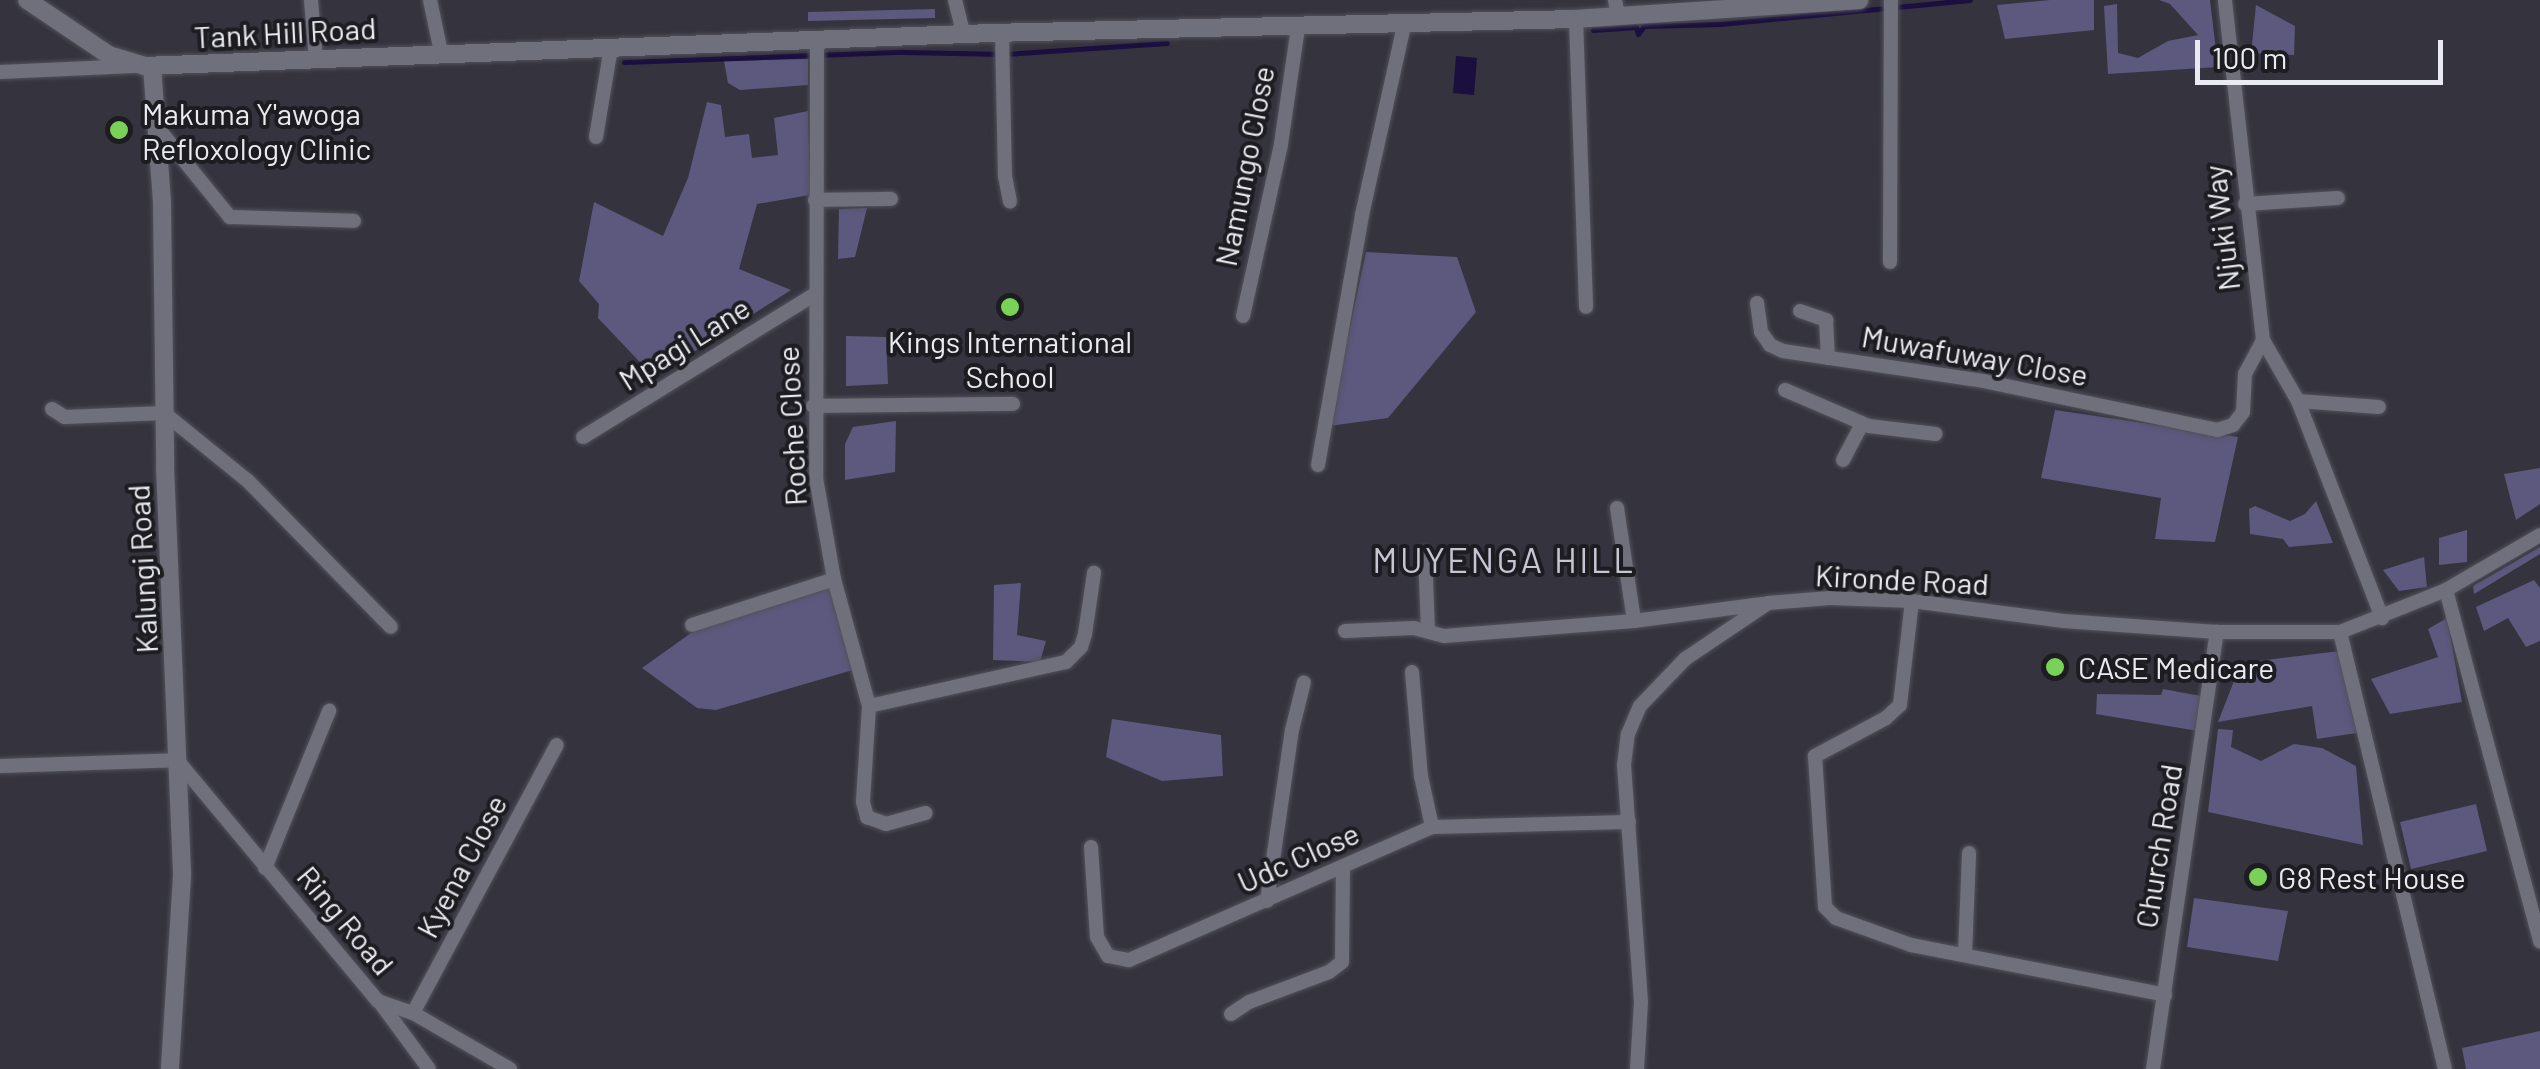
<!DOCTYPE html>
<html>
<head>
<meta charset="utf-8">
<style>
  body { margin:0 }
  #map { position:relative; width:2540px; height:1069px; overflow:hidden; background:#34333e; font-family:Barlow,sans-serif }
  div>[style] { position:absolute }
  .green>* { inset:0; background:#5c587e }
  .water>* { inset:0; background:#1a0f3e }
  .stream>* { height:5px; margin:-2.5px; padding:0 2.5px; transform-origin:2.5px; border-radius:2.5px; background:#1a0f3e }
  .roads { filter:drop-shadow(0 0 2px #52515a) drop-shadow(0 0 2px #52515a) }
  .minor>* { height:14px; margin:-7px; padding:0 7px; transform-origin:7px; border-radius:7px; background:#706f7c }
  .tertiary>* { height:18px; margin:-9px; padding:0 9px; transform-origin:9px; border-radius:9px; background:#706f7c }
  .dots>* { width:28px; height:28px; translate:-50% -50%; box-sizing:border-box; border:5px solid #1c1c21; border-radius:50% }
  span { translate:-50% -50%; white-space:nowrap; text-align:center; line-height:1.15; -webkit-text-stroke:8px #1c1c21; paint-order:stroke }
  .street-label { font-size:30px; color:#eaeaf2 }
  .poi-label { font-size:30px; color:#eaeaf2 }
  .left { translate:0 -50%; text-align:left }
  .quarter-label { font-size:35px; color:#c6c5d3; letter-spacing:2.5px }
  .scale { position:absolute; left:2195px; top:40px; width:248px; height:45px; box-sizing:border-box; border:5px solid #eaeaf2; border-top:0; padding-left:12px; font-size:30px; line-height:35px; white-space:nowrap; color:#eaeaf2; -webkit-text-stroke:8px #1c1c21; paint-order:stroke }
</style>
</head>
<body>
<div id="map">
  <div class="green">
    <div style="clip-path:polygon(2050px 0,2094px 0,2094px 30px,2005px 39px,1997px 5px)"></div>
    <div style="clip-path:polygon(2159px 0,2210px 0,2218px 67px,2108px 74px,2104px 6px,2117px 4px,2118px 53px,2138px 58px,2168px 41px,2198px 35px,2170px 4px)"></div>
    <div style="clip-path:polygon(2256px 5px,2295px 26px,2294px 55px,2251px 53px)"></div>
    <div style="clip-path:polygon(935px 9px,935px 18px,808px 21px,808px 12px)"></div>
    <div style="clip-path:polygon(808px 59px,808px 85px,740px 90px,728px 83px,724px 61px)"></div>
    <div style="clip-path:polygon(707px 102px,721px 105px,725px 137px,749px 134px,752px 158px,778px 155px,774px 118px,808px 111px,810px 195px,757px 204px,739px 269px,791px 290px,654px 377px,598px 318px,599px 304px,579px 281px,594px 202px,663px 236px,688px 178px)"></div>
    <div style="clip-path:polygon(867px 208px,855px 257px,838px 259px,839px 209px)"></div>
    <div style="clip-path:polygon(1366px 252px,1457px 257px,1476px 312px,1388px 418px,1329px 426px)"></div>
    <div style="clip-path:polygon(846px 336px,886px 337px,888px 384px,846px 386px)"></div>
    <div style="clip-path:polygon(2055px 410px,2238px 437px,2215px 542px,2155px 539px,2161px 498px,2041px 478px)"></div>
    <div style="clip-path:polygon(896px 421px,895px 472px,845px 480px,845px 444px,853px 427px)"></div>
    <div style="clip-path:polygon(2540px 468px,2540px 504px,2516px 520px,2504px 474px)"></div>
    <div style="clip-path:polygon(2316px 501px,2333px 543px,2289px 547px,2283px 539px,2250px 534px,2249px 509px,2255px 506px,2290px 521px,2305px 514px)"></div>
    <div style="clip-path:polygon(2467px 530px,2467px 562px,2439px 565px,2439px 538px)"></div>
    <div style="clip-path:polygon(2540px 547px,2540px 554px,2474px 594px,2473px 586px)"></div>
    <div style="clip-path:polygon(2424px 557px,2427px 587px,2399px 591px,2383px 570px)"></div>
    <div style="clip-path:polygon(2534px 580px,2540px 588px,2540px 641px,2526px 647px,2508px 618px,2484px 631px,2476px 607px)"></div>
    <div style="clip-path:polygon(1021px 583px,1017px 635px,1046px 641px,1040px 662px,993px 660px,994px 585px)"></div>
    <div style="clip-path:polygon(830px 586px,853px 670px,716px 710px,697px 708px,642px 668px,691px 633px)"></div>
    <div style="clip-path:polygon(2447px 618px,2462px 702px,2390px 714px,2371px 679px,2438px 657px,2428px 629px)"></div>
    <div style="clip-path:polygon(2340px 651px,2357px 733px,2317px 739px,2312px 706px,2218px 722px,2241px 663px)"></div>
    <div style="clip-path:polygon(2163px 689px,2201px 696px,2198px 731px,2096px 714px,2097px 694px,2161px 695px)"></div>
    <div style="clip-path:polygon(1112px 719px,1221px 735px,1223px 776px,1162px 781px,1106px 757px)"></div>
    <div style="clip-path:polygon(2218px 729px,2233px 730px,2231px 747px,2261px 761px,2294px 744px,2322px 748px,2356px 766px,2363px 845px,2208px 812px)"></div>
    <div style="clip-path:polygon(2476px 804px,2487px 851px,2411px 869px,2400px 822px)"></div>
    <div style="clip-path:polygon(2194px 898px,2288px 911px,2278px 961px,2187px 947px)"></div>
    <div style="clip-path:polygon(2540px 1031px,2540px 1069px,2466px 1069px,2462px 1048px)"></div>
  </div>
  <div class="water">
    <div style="clip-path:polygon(1456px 56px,1477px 58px,1474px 95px,1453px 93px)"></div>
  </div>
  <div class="stream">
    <div style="left:1593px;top:30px;width:43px;rotate:-4deg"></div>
    <div style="left:1636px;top:27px;width:7px;rotate:74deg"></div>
    <div style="left:1638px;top:34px;width:10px;rotate:-53deg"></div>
    <div style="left:1644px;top:26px;width:76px;rotate:-1.5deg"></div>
    <div style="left:1720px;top:24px;width:251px;rotate:-5.5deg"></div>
    <div style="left:624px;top:62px;width:279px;rotate:-2.1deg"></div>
    <div style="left:903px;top:52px;width:103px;rotate:1.1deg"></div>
    <div style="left:1006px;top:54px;width:161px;rotate:-3.9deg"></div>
  </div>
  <div class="roads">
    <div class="minor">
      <div style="left:311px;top:0;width:59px;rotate:85.2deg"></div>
      <div style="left:430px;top:0;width:53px;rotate:78.1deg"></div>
      <div style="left:955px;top:0;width:36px;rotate:76deg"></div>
      <div style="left:1615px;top:0;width:16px;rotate:79deg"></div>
      <div style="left:1576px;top:19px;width:288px;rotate:88deg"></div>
      <div style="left:1002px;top:34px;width:142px;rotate:88.8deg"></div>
      <div style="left:1005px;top:176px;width:26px;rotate:79deg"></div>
      <div style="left:817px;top:41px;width:437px;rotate:90.1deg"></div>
      <div style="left:816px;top:478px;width:103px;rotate:79.9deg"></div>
      <div style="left:834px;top:579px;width:132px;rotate:74.6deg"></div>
      <div style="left:869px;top:706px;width:96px;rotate:93.6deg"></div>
      <div style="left:863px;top:802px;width:16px;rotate:75deg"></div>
      <div style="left:867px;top:817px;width:20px;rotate:20deg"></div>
      <div style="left:886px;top:824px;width:41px;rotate:-15.4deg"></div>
      <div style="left:0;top:72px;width:134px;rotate:-2.6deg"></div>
      <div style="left:157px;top:127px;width:116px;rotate:51deg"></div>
      <div style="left:230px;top:217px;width:124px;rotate:1.8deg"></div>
      <div style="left:596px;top:137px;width:91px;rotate:-80.5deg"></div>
      <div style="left:815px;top:200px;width:76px;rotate:-0.8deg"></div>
      <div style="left:2245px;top:204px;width:93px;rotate:-3.7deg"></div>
      <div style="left:1890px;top:262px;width:262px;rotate:-89.8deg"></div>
      <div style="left:1757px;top:303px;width:29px;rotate:82deg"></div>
      <div style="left:1761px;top:332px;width:16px;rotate:55deg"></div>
      <div style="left:1770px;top:345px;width:14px;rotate:25deg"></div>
      <div style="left:1783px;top:351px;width:202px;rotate:8.5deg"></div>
      <div style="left:1983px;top:381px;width:239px;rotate:11.8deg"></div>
      <div style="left:2217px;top:430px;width:17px;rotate:-17deg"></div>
      <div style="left:2233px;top:425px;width:16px;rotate:-52deg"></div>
      <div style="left:2243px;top:412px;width:38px;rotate:-87deg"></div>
      <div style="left:2245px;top:374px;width:38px;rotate:-62deg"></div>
      <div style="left:2263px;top:340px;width:342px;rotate:-96.4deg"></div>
      <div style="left:1800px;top:311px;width:28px;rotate:19deg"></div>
      <div style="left:1826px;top:320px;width:38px;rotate:87deg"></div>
      <div style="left:1243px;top:316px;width:176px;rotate:-77.5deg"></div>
      <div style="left:1281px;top:144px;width:118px;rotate:-81.7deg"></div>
      <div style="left:2263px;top:340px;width:70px;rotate:60.2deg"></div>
      <div style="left:2298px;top:401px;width:233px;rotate:68.8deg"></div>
      <div style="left:1785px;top:390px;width:91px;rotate:23.2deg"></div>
      <div style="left:1869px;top:426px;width:67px;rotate:6.8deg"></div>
      <div style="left:2298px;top:401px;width:81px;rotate:4.2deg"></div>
      <div style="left:813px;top:406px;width:200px;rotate:-0.6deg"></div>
      <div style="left:52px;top:409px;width:15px;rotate:32deg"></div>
      <div style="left:65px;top:417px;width:99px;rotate:-2.3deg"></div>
      <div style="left:164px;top:413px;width:108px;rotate:39deg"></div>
      <div style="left:248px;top:481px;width:204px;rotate:45.6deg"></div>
      <div style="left:583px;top:437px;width:271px;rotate:-31.6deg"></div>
      <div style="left:1843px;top:460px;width:41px;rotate:-62.2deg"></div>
      <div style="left:1318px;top:465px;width:254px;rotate:-80deg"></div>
      <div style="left:1362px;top:215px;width:195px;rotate:-77.5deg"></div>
      <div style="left:1617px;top:508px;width:114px;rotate:81.4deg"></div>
      <div style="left:1425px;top:553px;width:78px;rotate:87.8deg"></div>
      <div style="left:2446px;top:590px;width:364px;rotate:75deg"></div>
      <div style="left:1912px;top:601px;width:105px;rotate:96.6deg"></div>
      <div style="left:1900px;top:705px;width:19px;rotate:137deg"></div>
      <div style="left:1886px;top:718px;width:81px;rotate:151.8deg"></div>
      <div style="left:1815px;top:756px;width:151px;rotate:86.2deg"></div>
      <div style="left:1825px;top:907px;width:16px;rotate:45deg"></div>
      <div style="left:1836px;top:918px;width:80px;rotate:19.8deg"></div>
      <div style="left:1911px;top:945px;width:259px;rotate:11.1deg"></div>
      <div style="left:692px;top:625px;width:149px;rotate:-17.9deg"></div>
      <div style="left:1345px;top:631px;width:69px;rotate:-2.5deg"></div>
      <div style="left:1414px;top:628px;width:31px;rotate:15deg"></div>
      <div style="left:1444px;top:636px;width:191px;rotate:-4.5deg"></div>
      <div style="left:1634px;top:621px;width:129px;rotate:-7.6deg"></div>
      <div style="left:2340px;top:632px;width:449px;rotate:76.5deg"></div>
      <div style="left:1412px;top:672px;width:104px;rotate:85.1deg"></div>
      <div style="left:1421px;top:776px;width:52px;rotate:77.8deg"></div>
      <div style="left:869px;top:706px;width:202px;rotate:-12.6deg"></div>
      <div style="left:1066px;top:662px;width:21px;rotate:-45deg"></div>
      <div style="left:1081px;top:647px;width:14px;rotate:-73deg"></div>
      <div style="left:1085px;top:634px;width:62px;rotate:-81.6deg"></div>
      <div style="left:0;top:766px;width:177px;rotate:-1.9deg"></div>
      <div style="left:177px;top:760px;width:314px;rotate:50.2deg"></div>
      <div style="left:378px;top:1001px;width:37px;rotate:19deg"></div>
      <div style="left:413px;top:1013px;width:112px;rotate:30deg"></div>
      <div style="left:1091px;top:847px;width:90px;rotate:86.2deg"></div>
      <div style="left:1097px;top:937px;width:22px;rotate:60deg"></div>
      <div style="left:1108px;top:956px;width:21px;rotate:11deg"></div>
      <div style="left:1129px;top:960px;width:331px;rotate:-23.7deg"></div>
      <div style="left:1432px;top:827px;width:197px;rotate:-1.5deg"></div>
      <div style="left:265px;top:868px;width:170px;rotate:-67.8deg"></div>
      <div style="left:1267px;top:901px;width:173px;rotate:-81.7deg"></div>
      <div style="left:1292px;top:730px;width:49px;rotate:-76deg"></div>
      <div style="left:1965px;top:954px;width:101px;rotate:-87.7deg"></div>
      <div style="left:379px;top:1001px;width:84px;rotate:53.7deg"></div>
      <div style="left:413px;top:1013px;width:304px;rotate:-61.8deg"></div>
      <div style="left:1231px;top:1014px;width:22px;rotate:-34deg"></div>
      <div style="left:1249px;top:1002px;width:85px;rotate:-20.6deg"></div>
      <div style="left:1329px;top:972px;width:16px;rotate:-38deg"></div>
      <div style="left:1342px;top:962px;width:93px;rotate:-89.4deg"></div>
      <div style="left:1637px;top:1069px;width:67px;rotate:-86.6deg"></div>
      <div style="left:1641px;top:1002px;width:238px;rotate:-94.1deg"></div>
      <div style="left:1624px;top:765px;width:31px;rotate:-83deg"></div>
      <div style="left:1628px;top:734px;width:30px;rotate:-67deg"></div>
      <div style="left:1640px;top:706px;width:65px;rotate:-46.2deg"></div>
      <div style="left:1685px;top:659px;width:100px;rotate:-34deg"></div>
      <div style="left:1768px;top:603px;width:62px;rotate:-4.6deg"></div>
      <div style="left:1830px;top:598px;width:82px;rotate:2.1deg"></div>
      <div style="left:1912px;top:601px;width:153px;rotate:7.5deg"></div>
      <div style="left:2064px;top:621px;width:153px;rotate:4.1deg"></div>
      <div style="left:2217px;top:632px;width:123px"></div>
      <div style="left:2340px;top:632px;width:114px;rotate:-21.6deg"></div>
      <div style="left:2446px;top:590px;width:109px;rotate:-30.3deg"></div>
      <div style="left:2153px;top:1069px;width:442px;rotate:-81.7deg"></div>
    </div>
    <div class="tertiary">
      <div style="left:27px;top:0;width:99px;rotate:33.9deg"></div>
      <div style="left:109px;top:55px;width:37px;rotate:17deg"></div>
      <div style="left:144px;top:66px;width:848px;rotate:-2.23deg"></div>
      <div style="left:991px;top:33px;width:585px;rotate:-1.37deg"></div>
      <div style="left:1576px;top:19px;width:284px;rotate:-3.8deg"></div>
      <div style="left:152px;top:66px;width:137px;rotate:85.8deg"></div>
      <div style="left:162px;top:203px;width:264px;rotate:89.3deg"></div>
      <div style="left:165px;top:467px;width:409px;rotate:87.6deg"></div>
      <div style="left:182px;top:876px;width:193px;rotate:93.6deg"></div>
    </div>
  </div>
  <div class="dots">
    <div style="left:119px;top:130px;background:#79d157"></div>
    <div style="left:1010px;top:307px;background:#79d157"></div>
    <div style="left:2055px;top:667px;background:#79d157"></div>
    <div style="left:2258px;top:877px;background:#79d157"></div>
  </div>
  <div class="street-label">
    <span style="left:285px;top:32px;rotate:-3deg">Tank Hill Road</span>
    <span style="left:1244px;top:166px;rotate:-79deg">Namungo Close</span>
    <span style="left:2221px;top:228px;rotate:-97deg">Njuki Way</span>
    <span style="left:684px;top:343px;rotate:-32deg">Mpagi Lane</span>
    <span style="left:1975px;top:355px;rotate:10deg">Muwafuway Close</span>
    <span style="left:791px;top:426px;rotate:-93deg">Roche Close</span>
    <span style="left:142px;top:569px;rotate:-93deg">Kalungi Road</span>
    <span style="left:1902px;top:579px;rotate:3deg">Kironde Road</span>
    <span style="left:2158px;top:846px;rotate:-81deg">Church Road</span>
    <span style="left:1298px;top:857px;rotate:-24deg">Udc Close</span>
    <span style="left:461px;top:866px;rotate:-62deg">Kyena Close</span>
    <span style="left:346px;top:920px;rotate:50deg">Ring Road</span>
  </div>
  <div class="poi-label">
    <span class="left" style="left:142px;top:130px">Makuma Y'awoga<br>Refloxology Clinic</span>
    <span style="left:1010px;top:358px">Kings International<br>School</span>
    <span class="left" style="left:2078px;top:667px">CASE Medicare</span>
    <span class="left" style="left:2278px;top:877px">G8 Rest House</span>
  </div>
  <div class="quarter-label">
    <span style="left:1504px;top:559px">MUYENGA HILL</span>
  </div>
  <div class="scale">100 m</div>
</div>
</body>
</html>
